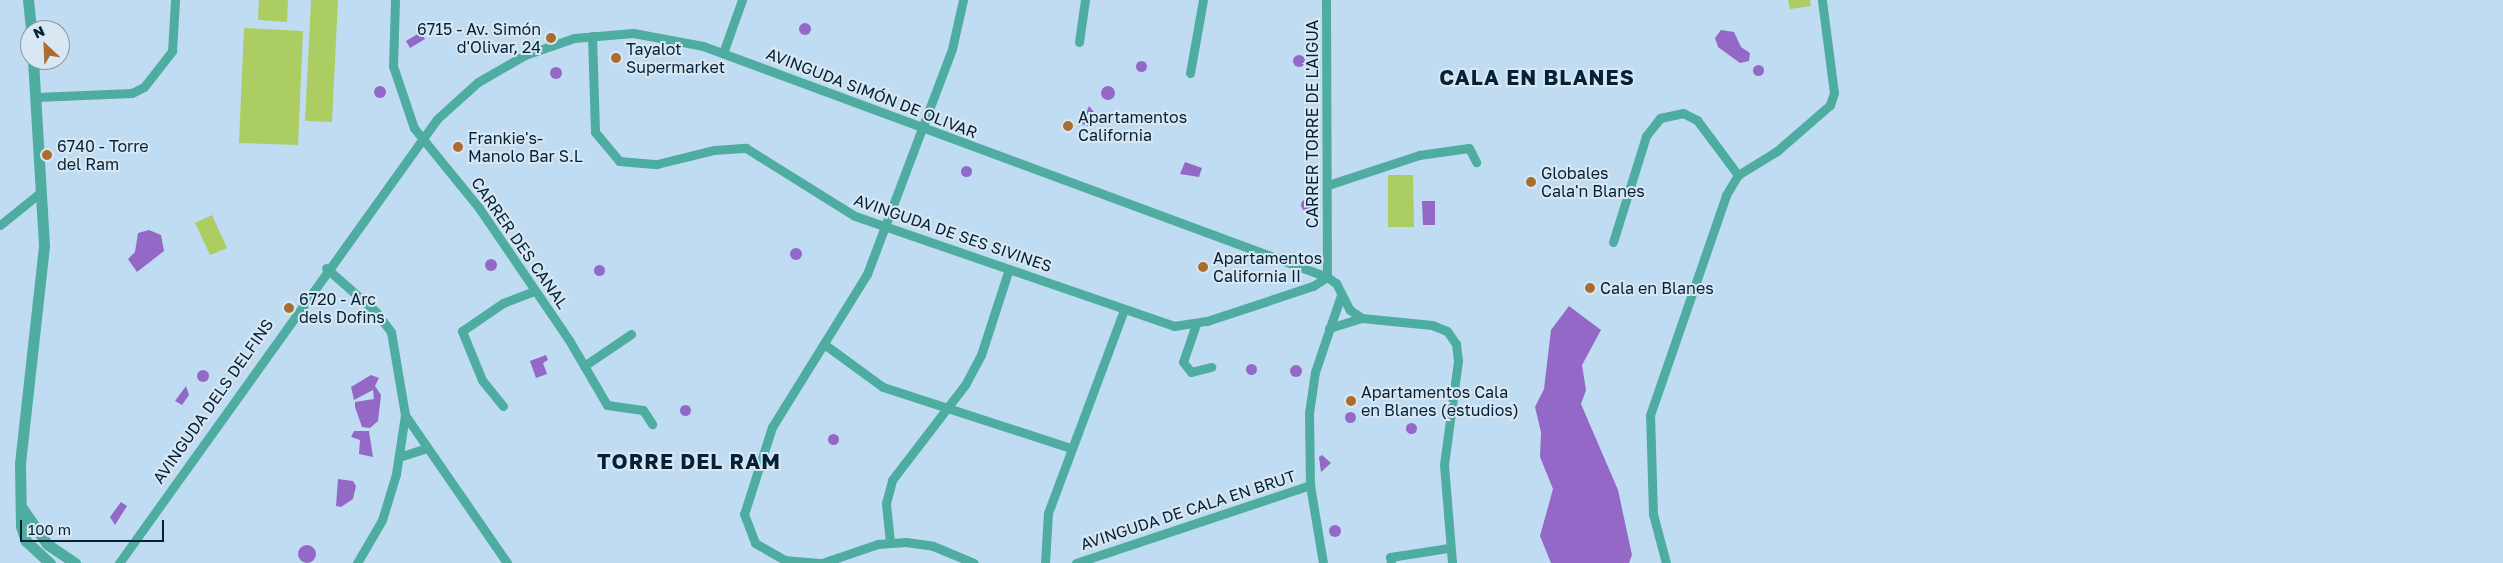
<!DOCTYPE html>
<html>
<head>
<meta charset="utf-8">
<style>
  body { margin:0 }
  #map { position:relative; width:2503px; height:563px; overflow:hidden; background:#c0dcf3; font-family:"Golos Text",sans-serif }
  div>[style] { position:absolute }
  .green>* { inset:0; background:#accd62 }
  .water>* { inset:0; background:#9368c6 }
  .round { border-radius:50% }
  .minor>* { height:9px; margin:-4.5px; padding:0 4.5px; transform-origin:4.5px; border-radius:4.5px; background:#4eada0 }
  .tertiary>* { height:11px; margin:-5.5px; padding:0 5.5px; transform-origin:5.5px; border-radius:5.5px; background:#4eada0 }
  .dots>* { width:14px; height:14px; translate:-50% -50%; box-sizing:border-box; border:2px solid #d9e7f3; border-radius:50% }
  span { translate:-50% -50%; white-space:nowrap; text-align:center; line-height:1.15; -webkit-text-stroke:4px #d9e7f3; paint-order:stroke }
  .poi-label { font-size:16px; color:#032238 }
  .right { translate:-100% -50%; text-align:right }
  .left { translate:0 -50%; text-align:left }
  .street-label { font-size:16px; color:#032238 }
  .district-label { font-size:21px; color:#032238; font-weight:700; letter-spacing:1px }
  .north { position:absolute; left:20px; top:20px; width:50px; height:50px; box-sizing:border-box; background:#d9e7f3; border:1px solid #8398a8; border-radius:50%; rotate:335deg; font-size:14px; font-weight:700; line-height:20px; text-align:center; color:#032238 }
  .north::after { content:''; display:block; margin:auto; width:18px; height:22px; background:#a96d2f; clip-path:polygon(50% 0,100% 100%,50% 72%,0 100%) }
  .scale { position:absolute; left:20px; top:520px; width:144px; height:22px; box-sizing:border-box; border:2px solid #032238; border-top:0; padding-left:6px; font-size:15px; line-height:18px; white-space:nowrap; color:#032238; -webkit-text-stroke:4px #d9e7f3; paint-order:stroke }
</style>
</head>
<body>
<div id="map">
  <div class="green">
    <div style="clip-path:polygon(259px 0,288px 0,287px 22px,258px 20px)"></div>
    <div style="clip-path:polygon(311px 0,338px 0,332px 122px,305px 121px)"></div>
    <div style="clip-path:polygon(1788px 0,1810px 0,1811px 6px,1790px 9px)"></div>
    <div style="clip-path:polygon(244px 28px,303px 31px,298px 145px,239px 143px)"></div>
    <div style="clip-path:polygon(1388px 175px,1413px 175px,1414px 227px,1388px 227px)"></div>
    <div style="clip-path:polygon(212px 215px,227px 248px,210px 255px,195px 223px)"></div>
  </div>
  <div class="water">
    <div class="round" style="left:799px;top:23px;width:12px;height:12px"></div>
    <div style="clip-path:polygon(1721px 30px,1734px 32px,1741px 47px,1750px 53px,1749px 61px,1740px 63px,1718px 47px,1715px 38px)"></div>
    <div style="clip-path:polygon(421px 32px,425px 39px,410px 48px,406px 41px)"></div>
    <div class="round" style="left:1293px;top:55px;width:12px;height:12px"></div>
    <div class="round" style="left:1135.5px;top:60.5px;width:11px;height:11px"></div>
    <div class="round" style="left:1752.5px;top:64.5px;width:11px;height:11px"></div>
    <div class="round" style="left:550px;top:67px;width:12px;height:12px"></div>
    <div class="round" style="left:374px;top:86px;width:12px;height:12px"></div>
    <div class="round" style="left:1101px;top:86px;width:14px;height:14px"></div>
    <div style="clip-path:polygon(1089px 106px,1094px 112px,1089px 126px,1082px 124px)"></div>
    <div style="clip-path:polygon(1185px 162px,1202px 168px,1199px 177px,1180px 174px)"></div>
    <div class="round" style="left:960.5px;top:165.5px;width:11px;height:11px"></div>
    <div class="round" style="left:1301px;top:199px;width:12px;height:12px"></div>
    <div style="clip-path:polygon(1422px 201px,1435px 201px,1435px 225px,1423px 225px)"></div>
    <div style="clip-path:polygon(149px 230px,161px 235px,164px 251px,137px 272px,128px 259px,135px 252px,138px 233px)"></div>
    <div class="round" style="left:790px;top:248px;width:12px;height:12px"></div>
    <div class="round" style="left:485px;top:259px;width:12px;height:12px"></div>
    <div class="round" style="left:593.5px;top:264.5px;width:11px;height:11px"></div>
    <div style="clip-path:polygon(1569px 306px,1601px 330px,1582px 365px,1586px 390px,1581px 404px,1618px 490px,1632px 555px,1629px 563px,1551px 563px,1540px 536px,1553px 489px,1540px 457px,1541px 432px,1535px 407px,1544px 389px,1551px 330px)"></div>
    <div style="clip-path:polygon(546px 355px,548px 360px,543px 363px,547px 374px,536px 378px,530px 361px)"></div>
    <div class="round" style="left:1245.5px;top:363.5px;width:11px;height:11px"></div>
    <div class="round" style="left:1290px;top:365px;width:12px;height:12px"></div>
    <div class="round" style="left:197px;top:370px;width:12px;height:12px"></div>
    <div style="clip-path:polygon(371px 375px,379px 378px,375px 386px,381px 395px,378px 421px,370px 428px,362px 427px,355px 407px,355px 402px,374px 399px,373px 390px,354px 400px,351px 387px)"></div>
    <div style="clip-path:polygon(186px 386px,189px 395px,182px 405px,175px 401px)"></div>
    <div class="round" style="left:679.5px;top:404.5px;width:11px;height:11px"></div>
    <div class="round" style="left:1344.5px;top:411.5px;width:11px;height:11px"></div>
    <div class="round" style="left:1405.5px;top:422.5px;width:11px;height:11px"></div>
    <div style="clip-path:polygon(354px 431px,369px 431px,373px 457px,359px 454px,360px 440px,351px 437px)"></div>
    <div class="round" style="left:827.5px;top:433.5px;width:11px;height:11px"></div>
    <div style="clip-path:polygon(1322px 455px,1331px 463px,1321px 472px,1319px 457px)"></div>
    <div style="clip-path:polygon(338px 479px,353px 481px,356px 486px,353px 499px,341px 507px,336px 506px)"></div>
    <div style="clip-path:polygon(121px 502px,127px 506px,115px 525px,110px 517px)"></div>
    <div class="round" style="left:1329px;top:525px;width:12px;height:12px"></div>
    <div class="round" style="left:298px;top:545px;width:18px;height:18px"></div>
  </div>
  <div class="minor">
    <div style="left:395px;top:0;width:66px;rotate:91.7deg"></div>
    <div style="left:393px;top:66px;width:65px;rotate:71.3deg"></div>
    <div style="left:414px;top:128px;width:103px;rotate:50.9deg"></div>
    <div style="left:479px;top:208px;width:160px;rotate:55.7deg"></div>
    <div style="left:569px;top:340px;width:75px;rotate:59.7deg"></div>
    <div style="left:607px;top:405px;width:36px;rotate:8deg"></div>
    <div style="left:643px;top:410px;width:17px;rotate:57deg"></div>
    <div style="left:963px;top:0;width:50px;rotate:102.7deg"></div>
    <div style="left:952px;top:49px;width:241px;rotate:110.7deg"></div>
    <div style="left:867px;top:274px;width:180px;rotate:121.8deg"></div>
    <div style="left:772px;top:427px;width:91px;rotate:107.8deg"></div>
    <div style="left:744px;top:514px;width:31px;rotate:69deg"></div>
    <div style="left:755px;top:543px;width:34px;rotate:30deg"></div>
    <div style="left:784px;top:560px;width:38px;rotate:5deg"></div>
    <div style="left:822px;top:563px;width:59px;rotate:-18.7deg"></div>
    <div style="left:878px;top:544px;width:28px;rotate:-4deg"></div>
    <div style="left:906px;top:542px;width:27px;rotate:8deg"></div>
    <div style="left:933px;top:546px;width:44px;rotate:22.5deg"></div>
    <div style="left:1326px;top:0;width:277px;rotate:89.8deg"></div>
    <div style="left:592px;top:36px;width:96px;rotate:88.2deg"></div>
    <div style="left:595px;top:132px;width:38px;rotate:50deg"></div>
    <div style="left:619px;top:161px;width:38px;rotate:5deg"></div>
    <div style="left:657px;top:164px;width:59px;rotate:-13.8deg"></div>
    <div style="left:714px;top:150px;width:32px;rotate:-4deg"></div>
    <div style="left:746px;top:148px;width:128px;rotate:32deg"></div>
    <div style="left:855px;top:216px;width:337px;rotate:19deg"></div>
    <div style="left:1174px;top:326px;width:33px;rotate:-9deg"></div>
    <div style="left:1207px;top:321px;width:112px;rotate:-18.3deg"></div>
    <div style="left:1313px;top:286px;width:17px;rotate:-33deg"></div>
    <div style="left:1079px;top:42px;width:42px;rotate:-81.9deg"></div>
    <div style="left:723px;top:53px;width:56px;rotate:-70.3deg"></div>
    <div style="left:1190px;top:73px;width:74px;rotate:-79.9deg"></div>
    <div style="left:37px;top:97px;width:95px;rotate:-2.4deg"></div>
    <div style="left:132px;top:93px;width:13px;rotate:-27deg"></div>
    <div style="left:144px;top:87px;width:46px;rotate:-52.1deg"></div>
    <div style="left:172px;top:51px;width:51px;rotate:-86.6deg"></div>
    <div style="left:1738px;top:175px;width:46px;rotate:-31.6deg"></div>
    <div style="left:1777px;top:151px;width:70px;rotate:-41deg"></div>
    <div style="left:1830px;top:105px;width:13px;rotate:-72deg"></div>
    <div style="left:1834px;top:93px;width:94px;rotate:-97.4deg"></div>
    <div style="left:1328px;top:185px;width:96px;rotate:-18.2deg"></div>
    <div style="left:1419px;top:155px;width:50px;rotate:-8deg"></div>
    <div style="left:1469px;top:148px;width:16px;rotate:63deg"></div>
    <div style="left:0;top:225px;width:53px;rotate:-38.8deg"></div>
    <div style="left:1613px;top:242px;width:111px;rotate:-72.7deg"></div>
    <div style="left:1646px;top:136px;width:23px;rotate:-52deg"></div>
    <div style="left:1660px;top:118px;width:24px;rotate:-12deg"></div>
    <div style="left:1683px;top:113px;width:16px;rotate:27deg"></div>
    <div style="left:1697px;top:120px;width:69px;rotate:53.3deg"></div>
    <div style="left:326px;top:268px;width:67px;rotate:41.3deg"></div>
    <div style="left:376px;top:312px;width:25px;rotate:53deg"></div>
    <div style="left:391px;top:332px;width:84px;rotate:80.4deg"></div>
    <div style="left:405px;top:415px;width:60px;rotate:98.7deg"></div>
    <div style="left:396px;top:474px;width:48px;rotate:106.9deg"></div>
    <div style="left:382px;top:520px;width:50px;rotate:120.2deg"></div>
    <div style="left:1196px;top:324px;width:40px;rotate:108.9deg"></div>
    <div style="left:1183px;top:362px;width:13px;rotate:51deg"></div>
    <div style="left:1191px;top:372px;width:21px;rotate:-14deg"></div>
    <div style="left:1329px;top:328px;width:34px;rotate:-17deg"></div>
    <div style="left:824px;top:344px;width:73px;rotate:36.1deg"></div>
    <div style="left:883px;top:387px;width:198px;rotate:18deg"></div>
    <div style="left:584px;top:366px;width:57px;rotate:-34.2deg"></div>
    <div style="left:503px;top:406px;width:33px;rotate:-129deg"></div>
    <div style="left:482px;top:380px;width:53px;rotate:-112.2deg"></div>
    <div style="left:462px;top:331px;width:50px;rotate:-34.3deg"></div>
    <div style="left:503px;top:303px;width:34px;rotate:-21deg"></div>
    <div style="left:405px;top:415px;width:180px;rotate:55.4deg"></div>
    <div style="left:399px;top:457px;width:28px;rotate:-18deg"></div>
    <div style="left:890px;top:542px;width:39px;rotate:-96deg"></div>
    <div style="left:886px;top:503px;width:24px;rotate:-75deg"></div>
    <div style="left:892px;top:480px;width:120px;rotate:-52.5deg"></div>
    <div style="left:965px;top:385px;width:34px;rotate:-62deg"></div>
    <div style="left:981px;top:355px;width:90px;rotate:-72deg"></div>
    <div style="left:119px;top:563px;width:546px;rotate:-54.39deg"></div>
    <div style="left:437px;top:119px;width:55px;rotate:-42.1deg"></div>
    <div style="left:478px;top:82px;width:54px;rotate:-29.9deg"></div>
    <div style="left:525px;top:55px;width:52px;rotate:-19.1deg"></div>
    <div style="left:574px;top:38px;width:59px;rotate:-4.8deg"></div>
    <div style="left:633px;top:33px;width:71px;rotate:10.5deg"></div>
    <div style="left:703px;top:46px;width:665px;rotate:20.31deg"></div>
    <div style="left:1327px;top:277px;width:11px;rotate:34deg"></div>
    <div style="left:1336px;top:283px;width:30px;rotate:63deg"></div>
    <div style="left:1350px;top:310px;width:14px;rotate:34deg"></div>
    <div style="left:1362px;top:318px;width:70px;rotate:5.7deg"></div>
    <div style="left:1432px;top:325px;width:16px;rotate:22deg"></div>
    <div style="left:1447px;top:331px;width:16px;rotate:55deg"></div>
    <div style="left:1456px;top:344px;width:17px;rotate:83deg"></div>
    <div style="left:1458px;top:361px;width:105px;rotate:97.7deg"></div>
    <div style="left:1444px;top:465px;width:98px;rotate:85.3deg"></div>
    <div style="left:1045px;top:563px;width:50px;rotate:-86.6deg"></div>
    <div style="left:1048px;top:513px;width:217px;rotate:-69.5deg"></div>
    <div style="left:1076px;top:563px;width:247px;rotate:-18.4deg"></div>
    <div style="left:1323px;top:563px;width:79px;rotate:-99.5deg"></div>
    <div style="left:1310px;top:485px;width:72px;rotate:-90.8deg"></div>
    <div style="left:1309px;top:413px;width:41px;rotate:-81.7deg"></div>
    <div style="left:1315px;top:372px;width:81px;rotate:-71.3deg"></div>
    <div style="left:1391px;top:563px;width:6px;rotate:-99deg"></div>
    <div style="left:1390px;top:557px;width:60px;rotate:-8.7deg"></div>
    <div style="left:1666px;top:563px;width:51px;rotate:-104.9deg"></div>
    <div style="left:1653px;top:514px;width:99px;rotate:-91.7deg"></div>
    <div style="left:1650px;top:415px;width:233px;rotate:-70.9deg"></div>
    <div style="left:1726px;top:195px;width:23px;rotate:-59deg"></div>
  </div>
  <div class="tertiary">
    <div style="left:28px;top:0;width:30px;rotate:84deg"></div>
    <div style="left:33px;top:60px;width:186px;rotate:86.6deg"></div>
    <div style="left:44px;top:246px;width:218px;rotate:96.3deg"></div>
    <div style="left:20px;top:463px;width:63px;rotate:89.1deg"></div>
    <div style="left:21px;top:526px;width:16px;rotate:72deg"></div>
    <div style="left:26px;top:541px;width:33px;rotate:43deg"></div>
    <div style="left:22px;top:508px;width:44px;rotate:55.2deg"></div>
    <div style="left:47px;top:544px;width:34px;rotate:34deg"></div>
  </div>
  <div class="dots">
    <div style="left:551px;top:38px;background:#a96d2f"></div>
    <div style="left:616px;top:58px;background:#a96d2f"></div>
    <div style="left:1068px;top:126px;background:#a96d2f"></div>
    <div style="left:458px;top:147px;background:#a96d2f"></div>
    <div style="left:47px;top:155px;background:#a96d2f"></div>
    <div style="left:1531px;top:182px;background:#a96d2f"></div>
    <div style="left:1203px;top:267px;background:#a96d2f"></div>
    <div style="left:1590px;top:288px;background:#a96d2f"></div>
    <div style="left:289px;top:308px;background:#a96d2f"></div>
    <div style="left:1351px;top:401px;background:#a96d2f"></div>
  </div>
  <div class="poi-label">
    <span class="right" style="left:541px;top:38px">6715 - Av. Simón<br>d'Olivar, 24</span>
    <span class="left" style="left:626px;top:58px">Tayalot<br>Supermarket</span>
    <span class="left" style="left:1078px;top:126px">Apartamentos<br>California</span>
    <span class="left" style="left:468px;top:147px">Frankie's-<br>Manolo Bar S.L</span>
    <span class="left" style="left:57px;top:155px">6740 - Torre<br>del Ram</span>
    <span class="left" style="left:1541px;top:182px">Globales<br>Cala'n Blanes</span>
    <span class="left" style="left:1213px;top:267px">Apartamentos<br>California II</span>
    <span class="left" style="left:1600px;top:288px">Cala en Blanes</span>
    <span class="left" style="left:299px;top:308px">6720 - Arc<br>dels Dofins</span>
    <span class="left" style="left:1361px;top:401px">Apartamentos Cala<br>en Blanes (estudios)</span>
  </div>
  <div class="street-label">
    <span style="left:872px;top:93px;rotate:21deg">AVINGUDA SIMÓN DE OLIVAR</span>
    <span style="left:1312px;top:124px;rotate:-90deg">CARRER TORRE DE L'AIGUA</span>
    <span style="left:953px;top:233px;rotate:19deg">AVINGUDA DE SES SIVINES</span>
    <span style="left:520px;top:243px;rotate:55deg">CARRER DES CANAL</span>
    <span style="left:213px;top:401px;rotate:-55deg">AVINGUDA DELS DELFINS</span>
    <span style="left:1188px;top:510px;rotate:-18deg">AVINGUDA DE CALA EN BRUT</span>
  </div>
  <div class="district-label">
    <span style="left:1537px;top:77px">CALA EN BLANES</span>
    <span style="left:689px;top:461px">TORRE DEL RAM</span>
  </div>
  <div class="north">N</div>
  <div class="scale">100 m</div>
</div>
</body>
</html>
